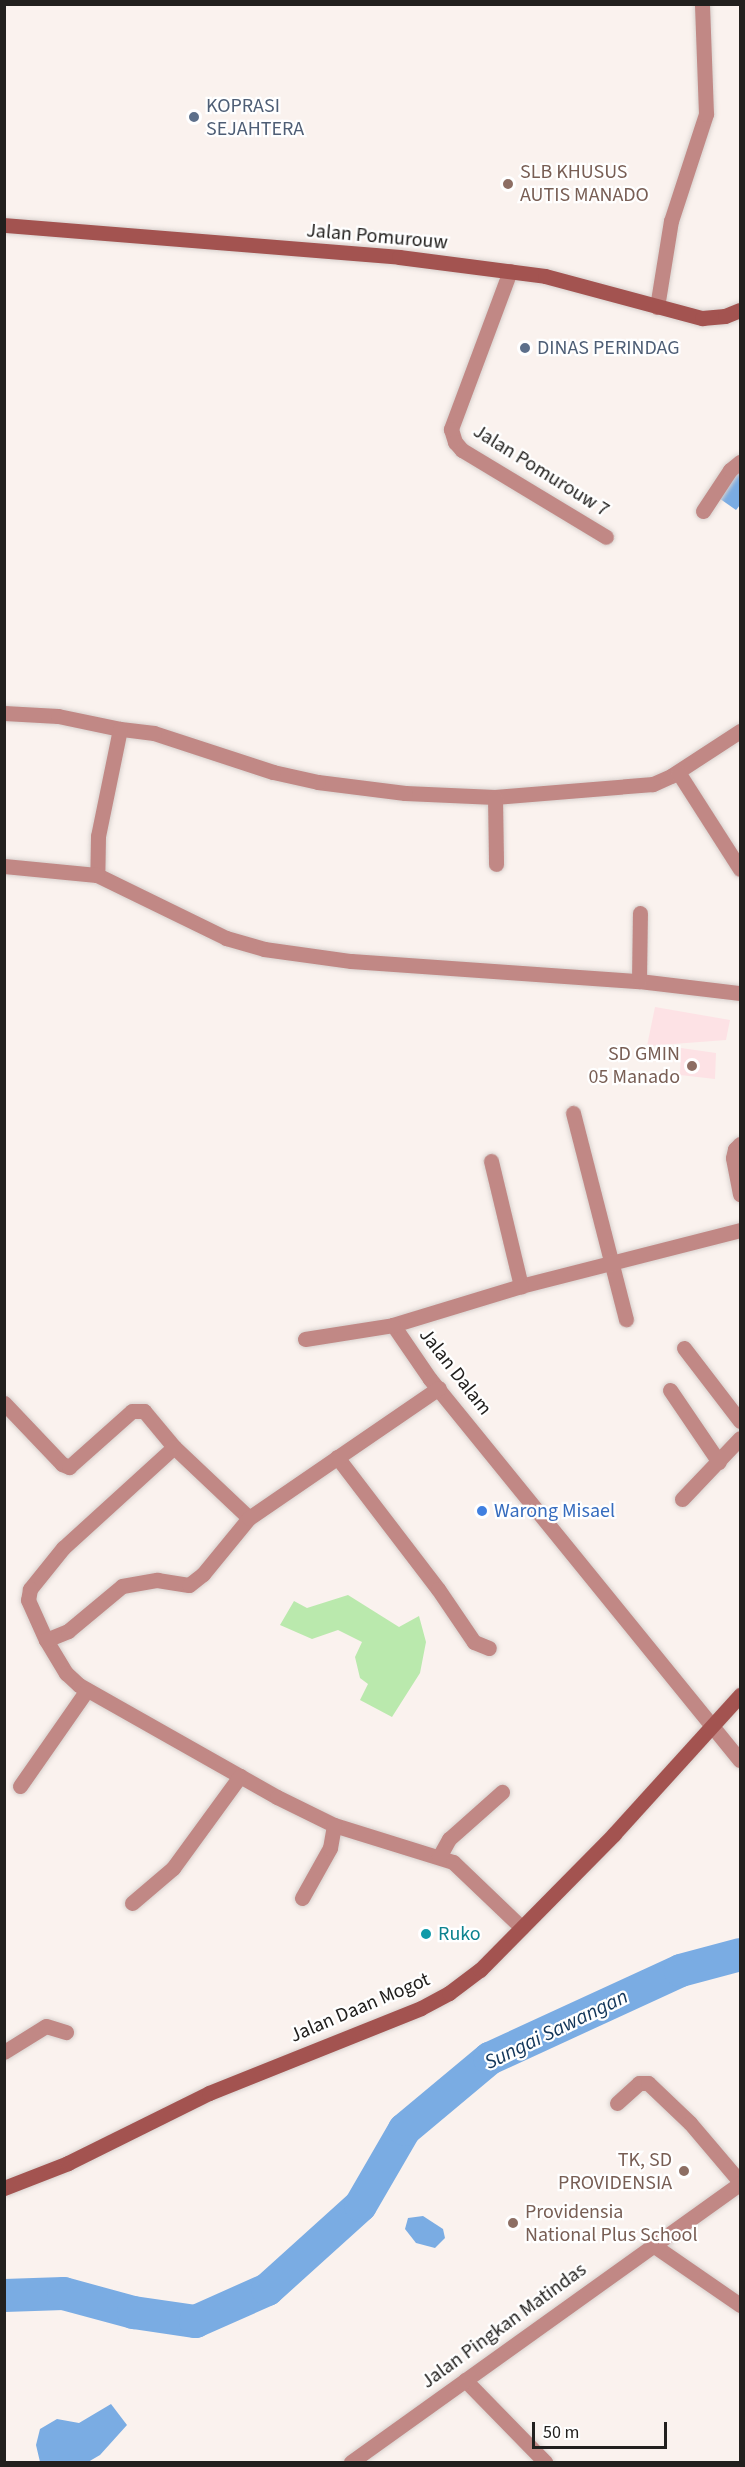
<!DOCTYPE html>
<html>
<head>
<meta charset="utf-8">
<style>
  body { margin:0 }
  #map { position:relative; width:745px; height:2467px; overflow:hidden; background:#faf2ee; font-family:"Source Sans 3",sans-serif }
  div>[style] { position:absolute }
  .education>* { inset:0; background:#fde2e5 }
  .green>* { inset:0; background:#bae9ad }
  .water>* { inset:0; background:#7aace3 }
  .river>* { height:33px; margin:-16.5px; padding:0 16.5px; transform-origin:16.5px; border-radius:16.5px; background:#7aace3 }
  .roads { filter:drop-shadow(0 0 2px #d7d0cd) drop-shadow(0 0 2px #d7d0cd) }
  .minor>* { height:15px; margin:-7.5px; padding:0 7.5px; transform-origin:7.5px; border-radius:7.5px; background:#c18885 }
  .tertiary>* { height:15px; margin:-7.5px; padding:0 7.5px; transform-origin:7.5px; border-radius:7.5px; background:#c18885 }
  .secondary>* { height:15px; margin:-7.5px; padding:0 7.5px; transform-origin:7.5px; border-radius:7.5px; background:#a35350 }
  .dots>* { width:16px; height:16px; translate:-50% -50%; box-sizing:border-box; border:3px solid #fff; border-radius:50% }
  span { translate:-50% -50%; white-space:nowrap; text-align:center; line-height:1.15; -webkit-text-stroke:4.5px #fff; paint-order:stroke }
  .service-label { font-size:20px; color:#4e5e75 }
  .left { translate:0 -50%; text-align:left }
  .education-label { font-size:20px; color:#785e54 }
  .right { translate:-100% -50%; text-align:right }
  .street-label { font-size:20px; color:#22201e }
  .shop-label { font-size:20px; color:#366cbe }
  .culture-label { font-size:20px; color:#0d838f }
  .water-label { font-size:21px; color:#113559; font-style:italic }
  .frame { position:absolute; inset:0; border:6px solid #22201e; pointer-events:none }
  .scale { position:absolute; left:532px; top:2422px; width:135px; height:27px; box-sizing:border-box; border:3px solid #22201e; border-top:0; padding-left:8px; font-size:18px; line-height:21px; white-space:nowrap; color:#22201e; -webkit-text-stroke:4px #fff; paint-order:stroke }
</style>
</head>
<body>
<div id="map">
  <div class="education">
    <div style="clip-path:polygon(655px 1007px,730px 1020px,726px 1040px,647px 1046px)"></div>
    <div style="clip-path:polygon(681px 1048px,716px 1053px,715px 1079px,680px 1075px)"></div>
  </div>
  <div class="green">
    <div style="clip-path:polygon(348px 1595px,399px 1627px,419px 1616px,426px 1642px,420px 1673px,392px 1717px,360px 1700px,368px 1684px,360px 1678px,355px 1657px,362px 1642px,338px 1630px,312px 1639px,280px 1625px,294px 1601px,307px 1608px)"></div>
  </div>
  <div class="water">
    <div style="clip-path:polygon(740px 469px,740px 505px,736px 510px,716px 496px)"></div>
    <div style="clip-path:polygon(423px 2216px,443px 2229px,445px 2238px,435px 2248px,416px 2243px,405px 2229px,408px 2218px)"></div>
    <div style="clip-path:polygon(111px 2404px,127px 2425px,100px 2455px,88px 2462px,40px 2462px,36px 2445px,40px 2429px,57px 2419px,79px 2423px)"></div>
  </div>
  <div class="river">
    <div style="left:4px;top:2295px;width:59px;rotate:-1.9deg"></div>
    <div style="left:63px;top:2293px;width:73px;rotate:15.2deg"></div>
    <div style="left:133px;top:2312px;width:63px;rotate:8.3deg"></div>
    <div style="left:195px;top:2321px;width:79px;rotate:-24deg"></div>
    <div style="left:267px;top:2289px;width:125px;rotate:-42.1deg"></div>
    <div style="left:360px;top:2205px;width:88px;rotate:-59.9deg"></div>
    <div style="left:404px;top:2129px;width:111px;rotate:-39.9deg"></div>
    <div style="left:489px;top:2058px;width:210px;rotate:-24.7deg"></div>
    <div style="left:680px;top:1970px;width:62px;rotate:-14.9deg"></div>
  </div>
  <div class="roads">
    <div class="minor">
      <div style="left:510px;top:271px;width:169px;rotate:110.5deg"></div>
      <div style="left:451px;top:429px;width:14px;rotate:73deg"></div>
      <div style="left:455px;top:442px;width:11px;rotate:49deg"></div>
      <div style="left:462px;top:450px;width:168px;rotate:31.1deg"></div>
      <div style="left:657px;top:307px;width:87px;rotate:-80.8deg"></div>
      <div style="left:671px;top:221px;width:113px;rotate:-71.9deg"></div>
      <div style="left:706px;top:114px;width:110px;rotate:-92.1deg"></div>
      <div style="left:703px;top:511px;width:49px;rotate:-56.6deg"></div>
      <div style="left:730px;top:470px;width:13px;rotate:-39deg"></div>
      <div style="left:4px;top:713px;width:54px;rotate:3.2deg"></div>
      <div style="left:58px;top:716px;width:63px;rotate:11.8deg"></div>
      <div style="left:740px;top:731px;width:82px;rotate:146.9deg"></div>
      <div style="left:671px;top:776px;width:20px;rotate:156deg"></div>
      <div style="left:653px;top:784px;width:159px;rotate:175.3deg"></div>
      <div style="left:495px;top:797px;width:90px;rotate:-177.5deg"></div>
      <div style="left:405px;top:793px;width:88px;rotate:-172.8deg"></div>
      <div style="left:318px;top:782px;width:46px;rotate:-167.5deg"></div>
      <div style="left:273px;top:772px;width:125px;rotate:-161.9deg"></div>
      <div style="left:154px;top:733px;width:34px;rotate:-173deg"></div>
      <div style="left:120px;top:729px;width:109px;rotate:101.6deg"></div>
      <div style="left:98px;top:836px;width:39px;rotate:91deg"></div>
      <div style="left:97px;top:875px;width:144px;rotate:26deg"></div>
      <div style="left:226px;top:938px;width:40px;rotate:16deg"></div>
      <div style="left:264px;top:949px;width:88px;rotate:7.9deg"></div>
      <div style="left:351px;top:961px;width:289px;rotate:4deg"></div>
      <div style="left:639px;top:981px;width:102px;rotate:6.8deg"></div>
      <div style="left:678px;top:772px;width:115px;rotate:57.4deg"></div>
      <div style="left:495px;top:797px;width:67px;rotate:89.1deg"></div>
      <div style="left:4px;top:866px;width:93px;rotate:5.5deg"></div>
      <div style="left:639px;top:981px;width:68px;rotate:-89.2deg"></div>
      <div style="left:573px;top:1113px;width:213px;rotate:75.6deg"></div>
      <div style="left:740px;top:1144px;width:7px;rotate:135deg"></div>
      <div style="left:735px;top:1149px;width:9px;rotate:103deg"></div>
      <div style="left:733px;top:1158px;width:37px;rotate:79deg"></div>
      <div style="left:491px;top:1161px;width:129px;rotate:76.5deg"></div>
      <div style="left:740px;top:1230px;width:226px;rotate:165.7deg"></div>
      <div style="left:521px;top:1286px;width:134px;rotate:163.1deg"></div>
      <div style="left:393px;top:1325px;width:65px;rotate:55.6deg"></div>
      <div style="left:430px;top:1379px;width:491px;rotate:50.9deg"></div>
      <div style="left:305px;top:1339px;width:89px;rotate:-9deg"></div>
      <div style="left:684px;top:1348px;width:92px;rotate:52.5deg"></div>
      <div style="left:670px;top:1390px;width:87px;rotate:55.8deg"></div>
      <div style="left:4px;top:1403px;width:84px;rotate:46.4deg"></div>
      <div style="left:62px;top:1464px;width:8px;rotate:23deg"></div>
      <div style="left:69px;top:1467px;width:84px;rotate:-41.6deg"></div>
      <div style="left:132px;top:1411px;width:12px"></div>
      <div style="left:144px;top:1411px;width:47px;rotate:50.2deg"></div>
      <div style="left:174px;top:1447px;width:103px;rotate:43.4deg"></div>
      <div style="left:174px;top:1447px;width:150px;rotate:137.7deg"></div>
      <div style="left:63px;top:1548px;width:53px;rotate:128.8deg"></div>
      <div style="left:30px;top:1589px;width:11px;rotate:100deg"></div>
      <div style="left:28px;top:1600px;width:44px;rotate:65.8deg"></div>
      <div style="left:46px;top:1640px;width:39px;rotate:59deg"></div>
      <div style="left:66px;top:1673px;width:18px;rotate:43deg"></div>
      <div style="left:79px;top:1685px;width:227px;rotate:29.5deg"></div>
      <div style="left:277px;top:1797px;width:64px;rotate:26.2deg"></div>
      <div style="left:334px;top:1825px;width:125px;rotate:17.3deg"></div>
      <div style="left:453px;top:1862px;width:95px;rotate:43.7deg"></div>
      <div style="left:337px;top:1457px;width:166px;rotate:52.6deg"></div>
      <div style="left:438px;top:1589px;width:64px;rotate:55.8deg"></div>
      <div style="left:474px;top:1642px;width:16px;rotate:22deg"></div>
      <div style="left:682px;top:1499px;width:84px;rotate:-46.4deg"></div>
      <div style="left:46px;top:1640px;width:24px;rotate:-22deg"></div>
      <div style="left:68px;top:1631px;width:70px;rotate:-39.8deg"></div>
      <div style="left:122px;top:1586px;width:36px;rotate:-10deg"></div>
      <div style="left:157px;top:1580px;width:32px;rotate:9deg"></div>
      <div style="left:189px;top:1585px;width:18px;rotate:-38deg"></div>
      <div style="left:203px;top:1574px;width:72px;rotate:-50.6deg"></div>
      <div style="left:249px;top:1518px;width:230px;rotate:-34.4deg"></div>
      <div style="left:20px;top:1786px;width:117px;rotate:-55.1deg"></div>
      <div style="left:439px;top:1857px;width:21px;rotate:-61deg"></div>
      <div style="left:449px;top:1839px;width:71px;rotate:-41.6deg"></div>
      <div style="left:302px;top:1898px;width:57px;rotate:-60.8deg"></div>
      <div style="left:330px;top:1848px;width:23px;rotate:-80deg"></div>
      <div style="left:132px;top:1903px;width:54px;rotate:-40.5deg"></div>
      <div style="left:173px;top:1868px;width:114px;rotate:-53.9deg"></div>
      <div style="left:4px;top:2052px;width:49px;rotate:-31.8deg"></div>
      <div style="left:46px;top:2026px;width:21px;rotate:17deg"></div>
      <div style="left:617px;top:2103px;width:30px;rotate:-42deg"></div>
      <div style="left:639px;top:2083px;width:9px"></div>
      <div style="left:648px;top:2083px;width:58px;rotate:43.6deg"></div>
      <div style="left:690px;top:2123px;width:77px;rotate:49.7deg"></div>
      <div style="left:653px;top:2245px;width:106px;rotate:34.6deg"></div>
      <div style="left:465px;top:2380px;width:115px;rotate:45.7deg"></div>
    </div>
    <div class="tertiary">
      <div style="left:351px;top:2462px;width:479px;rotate:-35.6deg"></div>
    </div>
    <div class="secondary">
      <div style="left:4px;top:225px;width:396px;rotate:4.6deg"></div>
      <div style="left:399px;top:257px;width:147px;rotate:7.4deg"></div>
      <div style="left:545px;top:276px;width:163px;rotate:15deg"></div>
      <div style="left:702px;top:318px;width:23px;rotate:-5deg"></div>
      <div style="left:725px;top:316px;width:16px;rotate:-22deg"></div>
      <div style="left:4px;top:2188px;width:69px;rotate:-21.3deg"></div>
      <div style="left:68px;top:2163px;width:157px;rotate:-26.4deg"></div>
      <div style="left:209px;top:2093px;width:228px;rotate:-21.8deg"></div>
      <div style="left:421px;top:2008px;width:32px;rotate:-28deg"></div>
      <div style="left:449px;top:1993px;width:39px;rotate:-37deg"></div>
      <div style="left:480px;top:1970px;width:191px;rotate:-45.4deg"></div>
      <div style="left:614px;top:1834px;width:188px;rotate:-47.8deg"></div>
    </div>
  </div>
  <div class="dots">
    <div style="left:194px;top:117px;background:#5c6f8a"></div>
    <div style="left:508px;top:184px;background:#8d6e63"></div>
    <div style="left:525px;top:348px;background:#5c6f8a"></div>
    <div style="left:692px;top:1066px;background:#8d6e63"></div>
    <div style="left:482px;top:1511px;background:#3f7fe0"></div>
    <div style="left:426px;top:1934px;background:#0f9aa8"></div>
    <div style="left:684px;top:2171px;background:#8d6e63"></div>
    <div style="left:513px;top:2223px;background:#8d6e63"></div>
  </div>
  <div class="service-label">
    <span class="left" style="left:206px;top:118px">KOPRASI<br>SEJAHTERA</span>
    <span class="left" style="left:537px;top:348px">DINAS PERINDAG</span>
  </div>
  <div class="education-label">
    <span class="left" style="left:520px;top:184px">SLB KHUSUS<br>AUTIS MANADO</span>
    <span class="right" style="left:680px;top:1066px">SD GMIN<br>05 Manado</span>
    <span class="right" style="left:672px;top:2172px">TK, SD<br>PROVIDENSIA</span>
    <span class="left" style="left:525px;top:2224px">Providensia<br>National Plus School</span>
  </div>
  <div class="street-label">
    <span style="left:377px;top:237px;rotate:5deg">Jalan Pomurouw</span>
    <span style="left:541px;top:471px;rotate:32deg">Jalan Pomurouw 7</span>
    <span style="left:455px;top:1372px;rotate:52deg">Jalan Dalam</span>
    <span style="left:360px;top:2008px;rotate:-23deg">Jalan Daan Mogot</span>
    <span style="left:504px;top:2326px;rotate:-36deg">Jalan Pingkan Matindas</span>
  </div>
  <div class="shop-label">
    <span class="left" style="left:494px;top:1511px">Warong Misael</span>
  </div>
  <div class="culture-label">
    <span class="left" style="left:438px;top:1934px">Ruko</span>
  </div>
  <div class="water-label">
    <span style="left:556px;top:2029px;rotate:-26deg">Sungai Sawangan</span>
  </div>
  <div class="frame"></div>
  <div class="scale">50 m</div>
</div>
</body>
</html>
